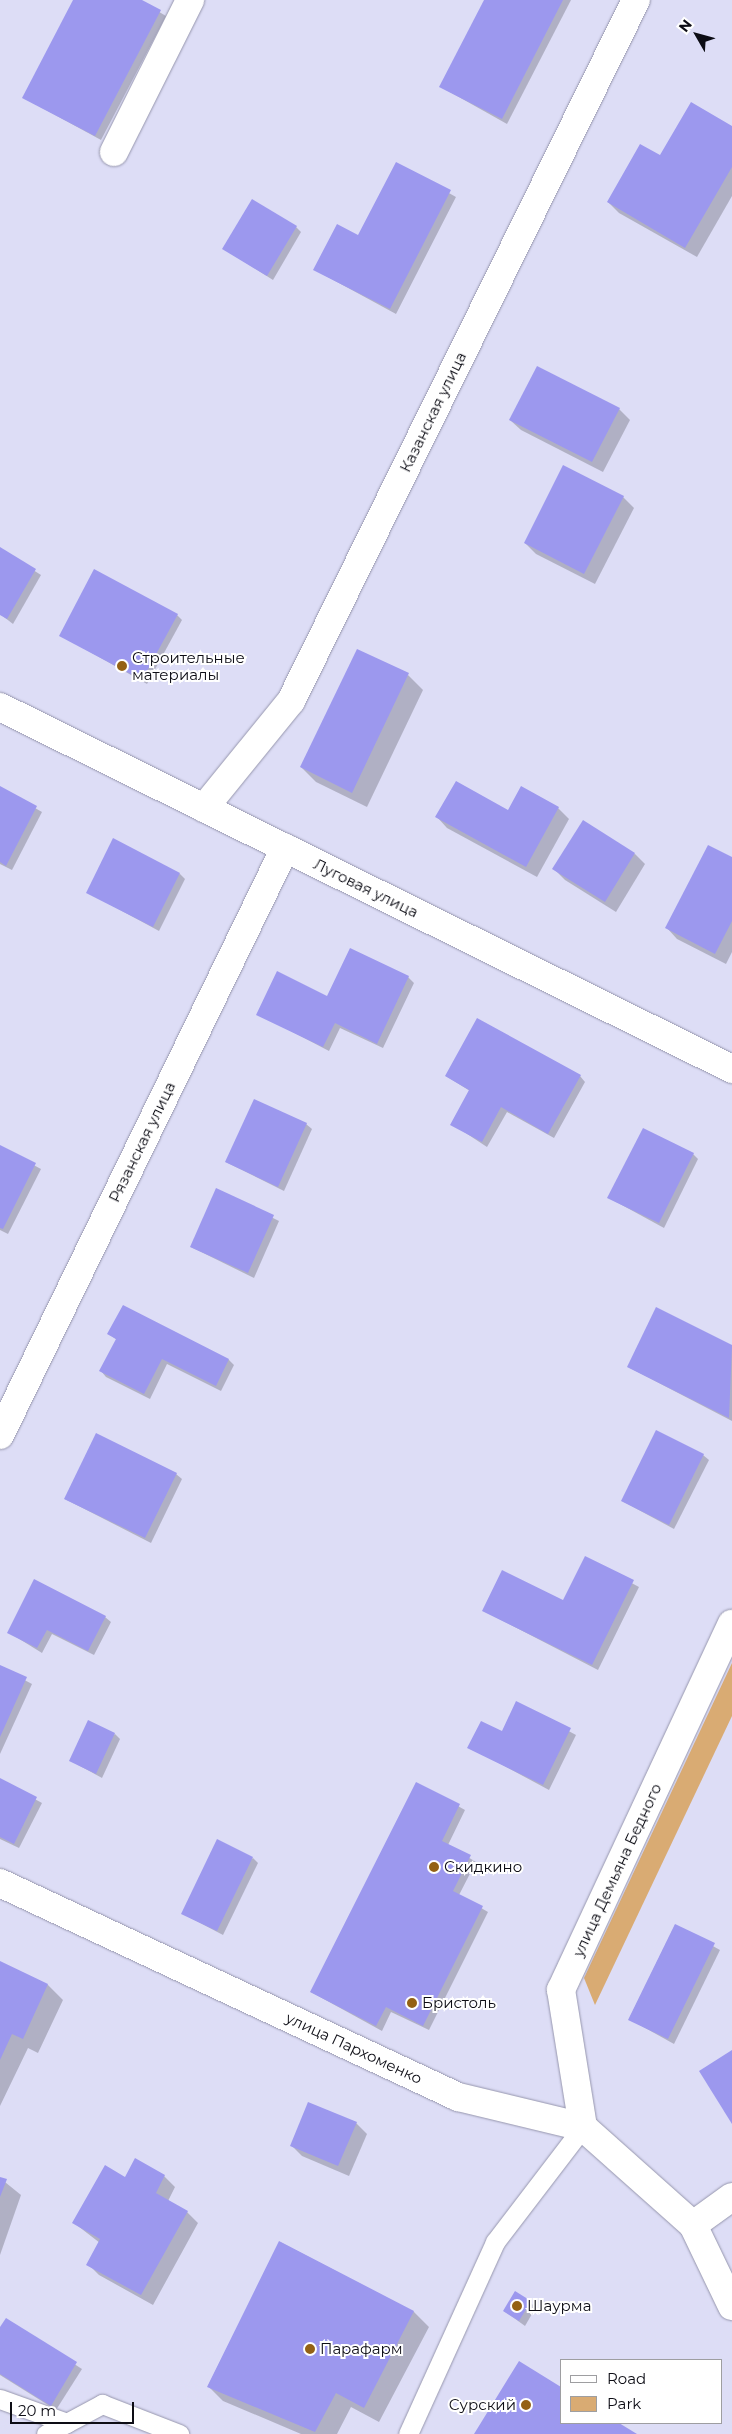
<!DOCTYPE html>
<html>
<head>
<meta charset="utf-8">
<style>
  body { margin:0 }
  #map { position:relative; width:732px; height:2434px; overflow:hidden; background:#ddddf6; font-family:Montserrat,sans-serif }
  div>[style] { position:absolute }
  .green>* { inset:0; background:#d9ab73 }
  .shadow>* { inset:0; background:#0003 }
  .building>* { inset:0; background:#9c98ee }
  .roads { filter:drop-shadow(0 0 1px #9696ad) drop-shadow(0 0 1px #9696ad) }
  .lane>* { height:19px; margin:-9.5px; padding:0 9.5px; transform-origin:9.5px; border-radius:9.5px; background:#fff }
  .street>* { height:28px; margin:-14px; padding:0 14px; transform-origin:14px; border-radius:14px; background:#fff }
  .secondary>* { height:28px; margin:-14px; padding:0 14px; transform-origin:14px; border-radius:14px; background:#fff }
  .dots>* { width:14px; height:14px; translate:-50% -50%; box-sizing:border-box; border:2px solid #fff; border-radius:50% }
  span { translate:-50% -50%; white-space:nowrap; text-align:center; line-height:1.15; -webkit-text-stroke:4px #fff; paint-order:stroke }
  .street-label { font-size:15px; color:#0d0d15 }
  .poi-label { font-size:15px; color:#0d0d15 }
  .left { translate:0 -50%; text-align:left }
  .right { translate:-100% -50%; text-align:right }
  .legend { position:absolute; left:560px; top:2359px; width:162px; height:65px; box-sizing:border-box; background:#fff; border:1px solid #9e9ea1; margin:0; padding:6px 9px; list-style:none; font-size:15px; color:#0d0d15 }
  .legend li { display:flex; align-items:center; gap:10px; height:25px }
  .legend b { width:25px; border:1px solid #9e9ea1 }
  .north { position:absolute; left:672px; top:10px; width:50px; height:50px; -webkit-text-stroke:4px #fff; paint-order:stroke; rotate:308deg; font-size:14px; font-weight:700; line-height:20px; text-align:center; color:#0d0d15 }
  .north::after { content:''; display:block; margin:auto; width:18px; height:22px; background:#0d0d15; clip-path:polygon(50% 0,100% 100%,50% 72%,0 100%) }
  .scale { position:absolute; left:10px; top:2402px; width:124px; height:22px; box-sizing:border-box; border:2px solid #0d0d15; border-top:0; padding-left:6px; font-size:15px; line-height:18px; white-space:nowrap; color:#0d0d15; -webkit-text-stroke:4px #fff; paint-order:stroke }
</style>
</head>
<body>
<div id="map">
  <div class="green">
    <div style="clip-path:polygon(732px 1663px,732px 1716px,595px 2005px,584px 1978px)"></div>
  </div>
  <div class="shadow">
    <div style="clip-path:polygon(74px 0,139px 0,166px 16px,101px 140px,24px 98px)"></div>
    <div style="clip-path:polygon(485px 0,571px 0,507px 124px,441px 87px)"></div>
    <div style="clip-path:polygon(732px 127px,732px 196px,697px 257px,619px 213px,608px 202px)"></div>
    <div style="clip-path:polygon(397px 164px,456px 197px,396px 314px,315px 270px,359px 237px)"></div>
    <div style="clip-path:polygon(296px 227px,301px 232px,273px 280px,224px 249px)"></div>
    <div style="clip-path:polygon(619px 409px,630px 420px,603px 472px,521px 430px,510px 420px)"></div>
    <div style="clip-path:polygon(623px 497px,634px 508px,595px 584px,536px 554px,525px 543px)"></div>
    <div style="clip-path:polygon(0 549px,41px 575px,13px 624px,0 614px)"></div>
    <div style="clip-path:polygon(177px 615px,182px 620px,147px 684px,60px 635px)"></div>
    <div style="clip-path:polygon(408px 675px,423px 690px,367px 807px,316px 782px,301px 767px)"></div>
    <div style="clip-path:polygon(0 788px,42px 812px,12px 870px,0 864px)"></div>
    <div style="clip-path:polygon(558px 808px,569px 819px,537px 877px,447px 828px,437px 817px)"></div>
    <div style="clip-path:polygon(635px 854px,645px 864px,616px 912px,565px 880px,554px 869px)"></div>
    <div style="clip-path:polygon(732px 859px,732px 952px,726px 964px,677px 939px,667px 928px)"></div>
    <div style="clip-path:polygon(180px 874px,185px 879px,159px 931px,87px 892px)"></div>
    <div style="clip-path:polygon(408px 977px,414px 983px,383px 1048px,340px 1028px,329px 1051px,258px 1014px)"></div>
    <div style="clip-path:polygon(446px 1076px,580px 1076px,585px 1082px,554px 1138px,507px 1112px,487px 1147px,452px 1124px,470px 1091px)"></div>
    <div style="clip-path:polygon(306px 1124px,312px 1129px,284px 1191px,226px 1162px)"></div>
    <div style="clip-path:polygon(0 1147px,41px 1169px,8px 1234px,0 1230px)"></div>
    <div style="clip-path:polygon(693px 1154px,698px 1159px,664px 1228px,609px 1198px)"></div>
    <div style="clip-path:polygon(217px 1190px,279px 1221px,254px 1278px,191px 1247px)"></div>
    <div style="clip-path:polygon(123px 1306px,229px 1360px,234px 1365px,221px 1391px,167px 1364px,150px 1399px,106px 1377px,101px 1371px,117px 1340px,109px 1334px)"></div>
    <div style="clip-path:polygon(657px 1309px,732px 1346px,732px 1421px,628px 1367px)"></div>
    <div style="clip-path:polygon(703px 1455px,709px 1460px,674px 1529px,622px 1501px)"></div>
    <div style="clip-path:polygon(176px 1474px,182px 1479px,151px 1543px,65px 1499px)"></div>
    <div style="clip-path:polygon(585px 1558px,639px 1587px,598px 1670px,484px 1611px,563px 1602px)"></div>
    <div style="clip-path:polygon(105px 1617px,111px 1622px,94px 1655px,52px 1634px,42px 1653px,8px 1632px)"></div>
    <div style="clip-path:polygon(0 1667px,32px 1684px,0 1754px)"></div>
    <div style="clip-path:polygon(517px 1703px,576px 1735px,549px 1790px,469px 1747px,502px 1732px)"></div>
    <div style="clip-path:polygon(115px 1734px,120px 1739px,102px 1778px,71px 1761px)"></div>
    <div style="clip-path:polygon(0 1780px,42px 1803px,19px 1848px,0 1839px)"></div>
    <div style="clip-path:polygon(417px 1783px,465px 1810px,448px 1845px,476px 1862px,459px 1895px,488px 1912px,429px 2030px,391px 2012px,382px 2031px,311px 1992px)"></div>
    <div style="clip-path:polygon(253px 1858px,258px 1863px,223px 1935px,183px 1914px)"></div>
    <div style="clip-path:polygon(675px 1925px,720px 1950px,674px 2044px,629px 2019px)"></div>
    <div style="clip-path:polygon(0 1963px,48px 1985px,63px 2000px,38px 2053px,28px 2048px,0 2106px)"></div>
    <div style="clip-path:polygon(356px 2123px,367px 2134px,349px 2176px,302px 2156px,291px 2145px)"></div>
    <div style="clip-path:polygon(164px 2176px,175px 2187px,168px 2201px,187px 2212px,198px 2223px,153px 2305px,99px 2275px,88px 2264px,100px 2243px,74px 2223px,126px 2178px)"></div>
    <div style="clip-path:polygon(0 2178px,21px 2195px,0 2255px)"></div>
    <div style="clip-path:polygon(280px 2242px,414px 2312px,429px 2327px,379px 2422px,351px 2407px,337px 2434px,301px 2434px,223px 2401px,208px 2386px)"></div>
    <div style="clip-path:polygon(515px 2292px,536px 2307px,525px 2326px,504px 2311px)"></div>
    <div style="clip-path:polygon(6px 2320px,82px 2369px,56px 2410px,0 2375px,0 2330px)"></div>
    <div style="clip-path:polygon(561px 2423px,616px 2423px,634px 2434px,475px 2434px)"></div>
  </div>
  <div class="building">
    <div style="clip-path:polygon(73px 0,142px 0,161px 10px,95px 136px,22px 98px)"></div>
    <div style="clip-path:polygon(484px 0,563px 0,502px 119px,439px 87px)"></div>
    <div style="clip-path:polygon(691px 102px,732px 126px,732px 167px,685px 248px,607px 202px,640px 144px,660px 155px)"></div>
    <div style="clip-path:polygon(396px 162px,451px 190px,390px 309px,313px 270px,337px 224px,358px 235px)"></div>
    <div style="clip-path:polygon(252px 199px,297px 226px,267px 276px,222px 249px)"></div>
    <div style="clip-path:polygon(537px 366px,620px 408px,592px 462px,509px 420px)"></div>
    <div style="clip-path:polygon(563px 465px,624px 496px,584px 574px,524px 543px)"></div>
    <div style="clip-path:polygon(0 547px,36px 569px,7px 619px,0 615px)"></div>
    <div style="clip-path:polygon(94px 569px,178px 614px,142px 680px,59px 636px)"></div>
    <div style="clip-path:polygon(357px 649px,409px 673px,352px 793px,300px 767px)"></div>
    <div style="clip-path:polygon(456px 781px,508px 810px,521px 786px,559px 807px,526px 867px,435px 817px)"></div>
    <div style="clip-path:polygon(0 786px,37px 806px,6px 866px,0 862px)"></div>
    <div style="clip-path:polygon(583px 820px,635px 853px,605px 902px,552px 869px)"></div>
    <div style="clip-path:polygon(113px 838px,180px 873px,153px 927px,86px 893px)"></div>
    <div style="clip-path:polygon(708px 845px,732px 857px,732px 921px,715px 954px,665px 928px)"></div>
    <div style="clip-path:polygon(350px 948px,409px 976px,377px 1044px,335px 1023px,323px 1047px,256px 1015px,277px 971px,327px 996px)"></div>
    <div style="clip-path:polygon(477px 1018px,581px 1075px,548px 1134px,501px 1107px,482px 1142px,450px 1125px,469px 1090px,445px 1076px)"></div>
    <div style="clip-path:polygon(254px 1099px,307px 1123px,278px 1187px,225px 1162px)"></div>
    <div style="clip-path:polygon(643px 1128px,694px 1153px,659px 1223px,607px 1198px)"></div>
    <div style="clip-path:polygon(0 1145px,36px 1163px,3px 1229px,0 1228px)"></div>
    <div style="clip-path:polygon(216px 1188px,274px 1215px,248px 1273px,190px 1247px)"></div>
    <div style="clip-path:polygon(123px 1305px,229px 1359px,216px 1386px,162px 1359px,144px 1394px,99px 1371px,116px 1339px,107px 1334px)"></div>
    <div style="clip-path:polygon(656px 1307px,732px 1345px,729px 1418px,627px 1367px)"></div>
    <div style="clip-path:polygon(656px 1430px,704px 1454px,669px 1525px,621px 1501px)"></div>
    <div style="clip-path:polygon(96px 1433px,177px 1473px,145px 1538px,64px 1499px)"></div>
    <div style="clip-path:polygon(585px 1556px,634px 1580px,592px 1665px,482px 1611px,502px 1570px,563px 1600px)"></div>
    <div style="clip-path:polygon(34px 1579px,106px 1616px,88px 1651px,47px 1630px,37px 1648px,7px 1633px)"></div>
    <div style="clip-path:polygon(0 1665px,27px 1677px,0 1737px)"></div>
    <div style="clip-path:polygon(516px 1701px,571px 1728px,543px 1785px,467px 1748px,481px 1721px,502px 1731px)"></div>
    <div style="clip-path:polygon(88px 1720px,115px 1733px,96px 1774px,69px 1761px)"></div>
    <div style="clip-path:polygon(0 1778px,37px 1797px,14px 1844px,0 1837px)"></div>
    <div style="clip-path:polygon(416px 1782px,460px 1804px,442px 1841px,471px 1855px,453px 1891px,483px 1906px,423px 2026px,386px 2007px,376px 2026px,310px 1992px)"></div>
    <div style="clip-path:polygon(217px 1839px,253px 1857px,217px 1931px,181px 1914px)"></div>
    <div style="clip-path:polygon(675px 1924px,715px 1943px,668px 2039px,628px 2020px)"></div>
    <div style="clip-path:polygon(0 1961px,48px 1984px,23px 2039px,12px 2034px,0 2060px)"></div>
    <div style="clip-path:polygon(732px 2050px,732px 2124px,699px 2071px)"></div>
    <div style="clip-path:polygon(308px 2102px,357px 2122px,338px 2166px,290px 2146px)"></div>
    <div style="clip-path:polygon(135px 2158px,165px 2175px,156px 2193px,188px 2211px,141px 2295px,86px 2265px,100px 2239px,72px 2223px,105px 2165px,125px 2177px)"></div>
    <div style="clip-path:polygon(0 2177px,7px 2179px,0 2197px)"></div>
    <div style="clip-path:polygon(279px 2241px,414px 2311px,364px 2408px,336px 2393px,315px 2432px,207px 2387px)"></div>
    <div style="clip-path:polygon(515px 2291px,531px 2301px,519px 2321px,503px 2311px)"></div>
    <div style="clip-path:polygon(6px 2318px,77px 2362px,51px 2406px,0 2374px,0 2327px)"></div>
    <div style="clip-path:polygon(519px 2361px,561px 2387px,561px 2423px,619px 2423px,637px 2434px,474px 2434px)"></div>
  </div>
  <div class="roads">
    <div class="lane">
      <div style="left:0;top:2399px;width:71px;rotate:19.7deg"></div>
      <div style="left:46px;top:2434px;width:64px;rotate:-28.2deg"></div>
      <div style="left:102px;top:2404px;width:83px;rotate:21.3deg"></div>
      <div style="left:408px;top:2434px;width:211px;rotate:-65.6deg"></div>
      <div style="left:495px;top:2242px;width:145px;rotate:-52.6deg"></div>
    </div>
    <div class="street">
      <div style="left:114px;top:152px;width:170px;rotate:-63.4deg"></div>
      <div style="left:204px;top:808px;width:138px;rotate:-50.9deg"></div>
      <div style="left:291px;top:701px;width:781px;rotate:-63.8deg"></div>
      <div style="left:0;top:1435px;width:653px;rotate:-64.1deg"></div>
      <div style="left:0;top:1883px;width:506px;rotate:25.04deg"></div>
      <div style="left:458px;top:2097px;width:129px;rotate:13.5deg"></div>
      <div style="left:583px;top:2127px;width:147px;rotate:41.7deg"></div>
      <div style="left:693px;top:2225px;width:90px;rotate:64.3deg"></div>
      <div style="left:583px;top:2127px;width:139px;rotate:-99.1deg"></div>
      <div style="left:561px;top:1990px;width:404px;rotate:-65deg"></div>
      <div style="left:693px;top:2225px;width:48px;rotate:-35.7deg"></div>
    </div>
    <div class="secondary">
      <div style="left:0;top:707px;width:817px;rotate:26.31deg"></div>
    </div>
  </div>
  <div class="dots">
    <div style="left:122px;top:666px;background:#946114"></div>
    <div style="left:434px;top:1867px;background:#946114"></div>
    <div style="left:412px;top:2003px;background:#946114"></div>
    <div style="left:517px;top:2306px;background:#946114"></div>
    <div style="left:310px;top:2349px;background:#946114"></div>
    <div style="left:526px;top:2405px;background:#946114"></div>
  </div>
  <div class="street-label">
    <span style="left:433px;top:412px;rotate:-64deg">Казанская улица</span>
    <span style="left:366px;top:888px;rotate:26deg">Луговая улица</span>
    <span style="left:142px;top:1142px;rotate:-64deg">Рязанская улица</span>
    <span style="left:617px;top:1870px;rotate:-65deg">улица Демьяна Бедного</span>
    <span style="left:354px;top:2048px;rotate:25deg">улица Пархоменко</span>
  </div>
  <div class="poi-label">
    <span class="left" style="left:132px;top:666px">Строительные<br>материалы</span>
    <span class="left" style="left:444px;top:1867px">Скидкино</span>
    <span class="left" style="left:422px;top:2003px">Бристоль</span>
    <span class="left" style="left:527px;top:2306px">Шаурма</span>
    <span class="left" style="left:320px;top:2349px">Парафарм</span>
    <span class="right" style="left:516px;top:2405px">Сурский</span>
  </div>
  <ul class="legend">
  <li><b style="height:6px;background:#fff"></b>Road</li>
  <li><b style="height:14px;background:#d9ab73"></b>Park</li>
  </ul>
  <div class="north">N</div>
  <div class="scale">20 m</div>
</div>
</body>
</html>
